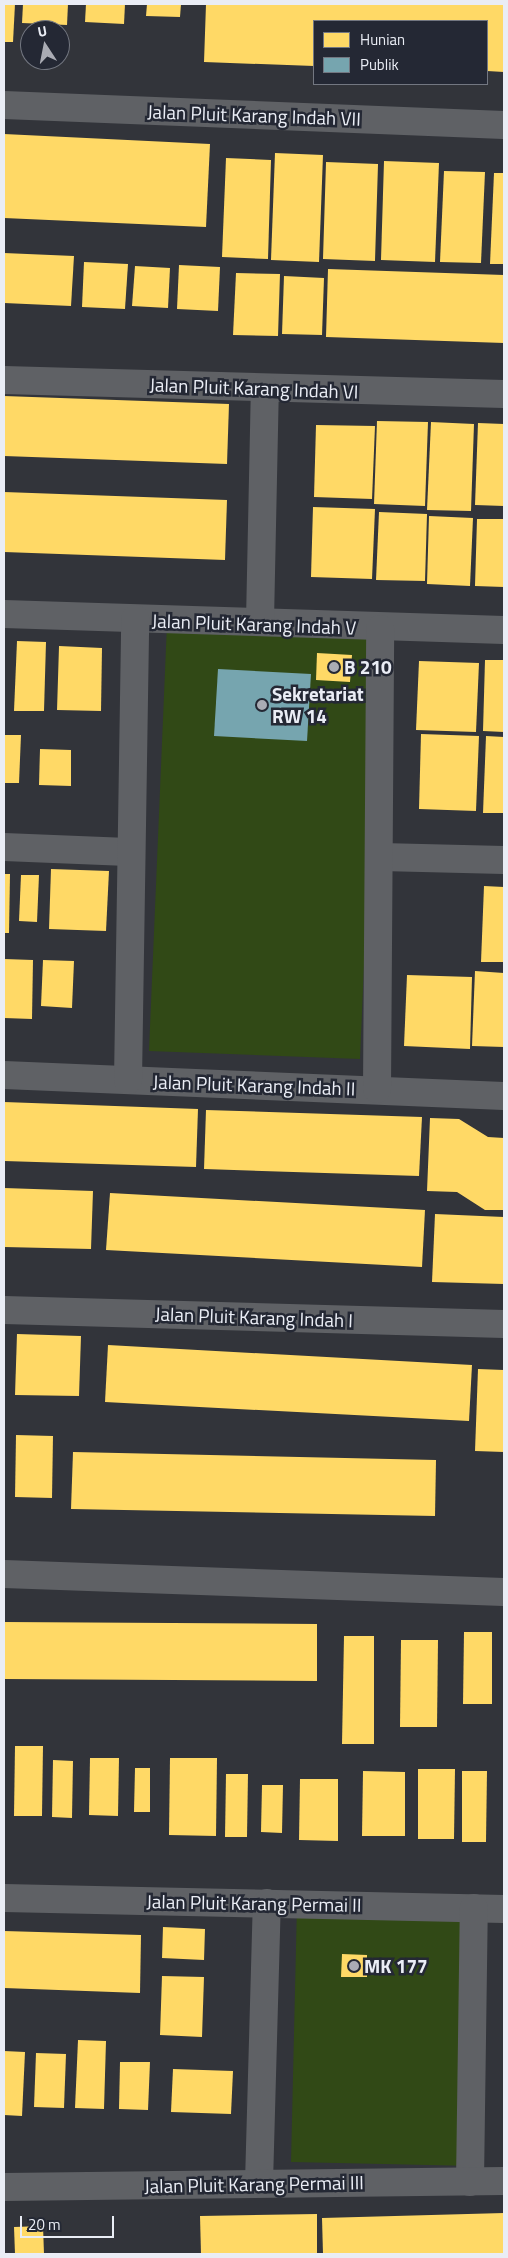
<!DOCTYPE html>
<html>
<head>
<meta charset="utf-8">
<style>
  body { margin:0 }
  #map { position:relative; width:508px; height:2258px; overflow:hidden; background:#32343a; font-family:"Titillium Web",sans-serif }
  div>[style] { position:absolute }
  .green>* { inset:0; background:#314916 }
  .homes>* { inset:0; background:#ffd966 }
  .public>* { inset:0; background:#76a5af }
  .street>* { height:28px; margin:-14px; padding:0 14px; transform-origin:14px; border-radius:14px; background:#5f6165 }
  .secondary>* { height:28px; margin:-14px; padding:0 14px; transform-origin:14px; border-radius:14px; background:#5f6165 }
  .dots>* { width:14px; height:14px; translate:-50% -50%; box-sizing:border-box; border:2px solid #242834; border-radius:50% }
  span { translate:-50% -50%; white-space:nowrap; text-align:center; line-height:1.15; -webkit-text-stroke:5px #242834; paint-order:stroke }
  .street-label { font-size:19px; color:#eaedf5 }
  .poi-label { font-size:19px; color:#eaedf5; font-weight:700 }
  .left { translate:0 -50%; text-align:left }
  .frame { position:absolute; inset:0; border:5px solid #eaedf5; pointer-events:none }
  .legend { position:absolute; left:313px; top:20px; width:175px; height:65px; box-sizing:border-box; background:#242834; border:1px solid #737781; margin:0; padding:6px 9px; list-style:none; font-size:15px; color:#eaedf5 }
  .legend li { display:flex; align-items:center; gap:10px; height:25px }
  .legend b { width:25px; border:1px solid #737781 }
  .north { position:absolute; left:20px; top:20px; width:50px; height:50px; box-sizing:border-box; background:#242834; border:1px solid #737781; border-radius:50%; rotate:349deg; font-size:14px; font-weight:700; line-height:20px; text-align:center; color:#eaedf5 }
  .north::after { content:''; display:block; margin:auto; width:18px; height:22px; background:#aaacb4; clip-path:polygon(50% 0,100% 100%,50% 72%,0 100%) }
  .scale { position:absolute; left:20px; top:2216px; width:94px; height:22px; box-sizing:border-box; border:2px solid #eaedf5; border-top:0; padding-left:6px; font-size:15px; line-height:18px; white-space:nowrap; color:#eaedf5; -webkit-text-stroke:4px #242834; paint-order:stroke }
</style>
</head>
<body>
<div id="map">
  <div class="green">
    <div style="clip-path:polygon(167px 624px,378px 633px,360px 1059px,149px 1051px)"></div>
    <div style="clip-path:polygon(297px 1905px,481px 1909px,475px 2166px,291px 2162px)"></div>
  </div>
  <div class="homes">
    <div style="clip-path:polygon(4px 4px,15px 4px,13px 42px,4px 42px)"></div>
    <div style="clip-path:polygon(23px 4px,68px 4px,67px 25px,22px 23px)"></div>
    <div style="clip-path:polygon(86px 4px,125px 4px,124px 24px,85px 22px)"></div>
    <div style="clip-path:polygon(147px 4px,181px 4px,180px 17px,146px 16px)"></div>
    <div style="clip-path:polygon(206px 4px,504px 4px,504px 72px,487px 71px,487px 21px,314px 21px,314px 66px,204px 62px)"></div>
    <div style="clip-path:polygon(4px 134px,210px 144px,206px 227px,4px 218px)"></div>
    <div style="clip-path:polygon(275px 153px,323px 155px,319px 262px,271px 260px)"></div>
    <div style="clip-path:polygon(226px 158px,271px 160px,268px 259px,222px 257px)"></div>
    <div style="clip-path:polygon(384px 161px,439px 163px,435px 262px,381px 260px)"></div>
    <div style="clip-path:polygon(326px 162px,378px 164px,375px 261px,323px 259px)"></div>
    <div style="clip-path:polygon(444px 171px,485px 172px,481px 263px,440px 262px)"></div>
    <div style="clip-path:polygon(494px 173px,504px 173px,504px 264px,490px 264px)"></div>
    <div style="clip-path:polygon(4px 253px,74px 256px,71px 306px,4px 303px)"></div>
    <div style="clip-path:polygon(84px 262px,128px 264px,125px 309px,82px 307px)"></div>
    <div style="clip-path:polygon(179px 265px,220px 267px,218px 311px,177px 309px)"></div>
    <div style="clip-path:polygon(135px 266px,170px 268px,168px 308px,132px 306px)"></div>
    <div style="clip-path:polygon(328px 269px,504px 275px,504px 343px,326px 337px)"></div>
    <div style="clip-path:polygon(236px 273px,280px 274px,278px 336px,233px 335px)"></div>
    <div style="clip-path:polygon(284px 276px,324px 278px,322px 335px,282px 334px)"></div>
    <div style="clip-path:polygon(4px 396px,229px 404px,227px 464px,4px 456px)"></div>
    <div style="clip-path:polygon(377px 421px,428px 422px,425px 506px,374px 504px)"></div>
    <div style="clip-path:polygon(431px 422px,474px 424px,471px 511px,427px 510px)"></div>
    <div style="clip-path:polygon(478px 423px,504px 424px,504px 506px,475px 505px)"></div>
    <div style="clip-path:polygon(316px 425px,375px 426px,372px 499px,314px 497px)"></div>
    <div style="clip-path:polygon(4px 492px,227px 500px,225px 560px,4px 552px)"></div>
    <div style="clip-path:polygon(313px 507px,375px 509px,372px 579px,311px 577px)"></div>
    <div style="clip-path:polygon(379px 512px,427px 514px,425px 581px,376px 580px)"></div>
    <div style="clip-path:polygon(429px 516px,473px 518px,470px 586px,427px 584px)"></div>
    <div style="clip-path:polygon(477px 519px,504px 519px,504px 587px,475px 586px)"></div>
    <div style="clip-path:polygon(17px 641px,46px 642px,44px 711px,14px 711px)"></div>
    <div style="clip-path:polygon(59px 646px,102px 648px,101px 711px,57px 710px)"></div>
    <div style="clip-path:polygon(317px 653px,352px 655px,350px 682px,316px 680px)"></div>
    <div style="clip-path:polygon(485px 660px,504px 660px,504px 732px,483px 731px)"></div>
    <div style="clip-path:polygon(419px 661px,479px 663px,476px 732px,416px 730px)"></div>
    <div style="clip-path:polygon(421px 734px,479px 736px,476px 811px,419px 809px)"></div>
    <div style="clip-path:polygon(4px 735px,21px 735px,19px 783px,4px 783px)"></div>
    <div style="clip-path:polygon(486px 736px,504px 737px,504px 813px,483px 813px)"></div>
    <div style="clip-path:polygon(40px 749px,71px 750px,71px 786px,39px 785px)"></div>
    <div style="clip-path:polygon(51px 869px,109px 871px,106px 931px,49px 929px)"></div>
    <div style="clip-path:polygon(4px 874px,10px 874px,9px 933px,4px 933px)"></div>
    <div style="clip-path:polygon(21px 875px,39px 875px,37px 922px,19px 921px)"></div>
    <div style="clip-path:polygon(484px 886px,504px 887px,504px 962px,481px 962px)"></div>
    <div style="clip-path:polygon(4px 959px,33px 960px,32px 1019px,4px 1018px)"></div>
    <div style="clip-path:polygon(43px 960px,74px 961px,72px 1008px,41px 1006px)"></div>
    <div style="clip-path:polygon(475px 971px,504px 973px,504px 1047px,472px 1046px)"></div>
    <div style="clip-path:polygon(407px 975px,472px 977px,470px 1049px,404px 1046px)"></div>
    <div style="clip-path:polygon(4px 1102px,198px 1109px,196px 1167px,4px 1161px)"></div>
    <div style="clip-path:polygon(206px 1110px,422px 1117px,419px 1176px,204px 1169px)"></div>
    <div style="clip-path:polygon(430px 1118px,459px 1119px,488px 1137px,504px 1138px,504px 1210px,485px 1210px,457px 1192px,427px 1191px)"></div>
    <div style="clip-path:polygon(4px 1188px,93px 1191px,91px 1249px,4px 1247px)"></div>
    <div style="clip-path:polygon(110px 1193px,425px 1210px,422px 1267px,106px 1250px)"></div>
    <div style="clip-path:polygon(435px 1214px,504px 1217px,504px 1284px,432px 1282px)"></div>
    <div style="clip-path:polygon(17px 1334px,81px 1336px,79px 1396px,15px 1395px)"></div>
    <div style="clip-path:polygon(108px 1345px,472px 1365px,469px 1421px,105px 1402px)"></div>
    <div style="clip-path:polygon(478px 1369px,504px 1370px,504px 1452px,475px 1451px)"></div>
    <div style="clip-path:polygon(16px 1435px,53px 1436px,52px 1498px,15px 1497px)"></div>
    <div style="clip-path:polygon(73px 1452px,436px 1460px,435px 1516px,71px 1509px)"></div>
    <div style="clip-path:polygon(4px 1622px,317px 1624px,317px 1681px,4px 1679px)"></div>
    <div style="clip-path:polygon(464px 1632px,492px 1632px,492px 1704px,463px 1704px)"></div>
    <div style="clip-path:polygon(344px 1636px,374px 1636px,374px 1744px,342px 1744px)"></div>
    <div style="clip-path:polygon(401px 1640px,438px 1640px,437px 1727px,400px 1727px)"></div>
    <div style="clip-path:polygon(15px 1746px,43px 1746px,42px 1816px,14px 1816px)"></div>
    <div style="clip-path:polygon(90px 1758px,119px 1758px,118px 1816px,89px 1815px)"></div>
    <div style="clip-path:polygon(170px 1758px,217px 1758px,216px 1836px,169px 1835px)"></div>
    <div style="clip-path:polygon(53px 1760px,73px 1761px,72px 1818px,52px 1817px)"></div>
    <div style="clip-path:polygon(135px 1768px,150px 1768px,150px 1812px,134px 1812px)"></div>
    <div style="clip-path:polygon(418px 1769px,455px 1769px,454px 1839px,418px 1839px)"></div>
    <div style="clip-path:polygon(363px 1771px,405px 1772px,405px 1836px,362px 1836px)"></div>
    <div style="clip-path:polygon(462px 1771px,487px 1771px,486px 1842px,462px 1842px)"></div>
    <div style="clip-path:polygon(226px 1774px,248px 1774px,247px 1837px,225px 1837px)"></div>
    <div style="clip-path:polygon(300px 1779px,338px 1779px,338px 1841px,299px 1840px)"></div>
    <div style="clip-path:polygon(262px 1785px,283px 1785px,282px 1833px,261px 1832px)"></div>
    <div style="clip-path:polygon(163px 1927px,205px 1929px,204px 1960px,162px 1958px)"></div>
    <div style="clip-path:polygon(4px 1931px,141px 1935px,140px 1993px,4px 1988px)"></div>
    <div style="clip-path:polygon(342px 1954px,367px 1955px,367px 1977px,341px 1977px)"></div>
    <div style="clip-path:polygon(162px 1976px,204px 1977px,202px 2037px,160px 2035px)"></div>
    <div style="clip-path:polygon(78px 2040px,106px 2041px,104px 2109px,75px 2108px)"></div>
    <div style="clip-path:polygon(4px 2051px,25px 2052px,22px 2116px,4px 2115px)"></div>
    <div style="clip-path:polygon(36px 2053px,66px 2054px,64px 2108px,34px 2107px)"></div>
    <div style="clip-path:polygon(120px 2062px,150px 2062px,148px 2110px,119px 2109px)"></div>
    <div style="clip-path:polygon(173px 2069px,233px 2071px,231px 2114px,171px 2112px)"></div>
    <div style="clip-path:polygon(504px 2213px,504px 2254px,323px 2254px,322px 2218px)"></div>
    <div style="clip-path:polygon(317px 2214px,317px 2254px,201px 2254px,200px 2216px)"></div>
    <div style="clip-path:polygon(43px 2226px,44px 2254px,15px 2254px,14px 2227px)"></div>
  </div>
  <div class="public">
    <div style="clip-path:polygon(218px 669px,311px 674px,307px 741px,214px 736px)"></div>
  </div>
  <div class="street">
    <div style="left:4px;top:380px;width:500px;rotate:1.6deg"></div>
    <div style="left:4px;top:614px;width:500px;rotate:1.83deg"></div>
    <div style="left:260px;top:621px;width:232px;rotate:-88.8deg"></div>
    <div style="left:4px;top:847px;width:124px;rotate:2.3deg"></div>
    <div style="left:381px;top:857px;width:123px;rotate:1.4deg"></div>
    <div style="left:4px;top:1075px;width:500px;rotate:2.41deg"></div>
    <div style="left:128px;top:1080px;width:461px;rotate:-89.1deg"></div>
    <div style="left:377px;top:1089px;width:460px;rotate:-89.6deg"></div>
    <div style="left:4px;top:1310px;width:500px;rotate:1.6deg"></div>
    <div style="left:4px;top:1898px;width:500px;rotate:1.26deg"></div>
    <div style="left:470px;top:2182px;width:274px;rotate:-89.2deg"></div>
    <div style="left:259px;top:2183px;width:280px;rotate:-88.4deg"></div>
    <div style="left:4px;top:2187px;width:500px;rotate:-0.69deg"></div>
  </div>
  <div class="secondary">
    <div style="left:4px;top:105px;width:500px;rotate:2.29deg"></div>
    <div style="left:4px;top:1574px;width:500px;rotate:2.06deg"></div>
  </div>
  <div class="dots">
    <div style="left:334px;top:667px;background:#aaacb4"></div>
    <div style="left:262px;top:705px;background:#aaacb4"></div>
    <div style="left:354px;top:1966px;background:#aaacb4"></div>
  </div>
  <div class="street-label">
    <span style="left:254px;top:115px;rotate:2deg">Jalan Pluit Karang Indah VII</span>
    <span style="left:254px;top:388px;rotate:2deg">Jalan Pluit Karang Indah VI</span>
    <span style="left:254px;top:624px;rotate:2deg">Jalan Pluit Karang Indah V</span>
    <span style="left:254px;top:1085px;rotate:2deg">Jalan Pluit Karang Indah II</span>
    <span style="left:254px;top:1317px;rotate:2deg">Jalan Pluit Karang Indah I</span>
    <span style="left:254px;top:1903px;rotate:1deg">Jalan Pluit Karang Permai II</span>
    <span style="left:254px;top:2184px;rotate:-1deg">Jalan Pluit Karang Permai III</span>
  </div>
  <div class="poi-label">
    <span class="left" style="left:344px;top:667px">B 210</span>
    <span class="left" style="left:272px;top:705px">Sekretariat<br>RW 14</span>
    <span class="left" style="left:364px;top:1966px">MK 177</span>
  </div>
  <div class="frame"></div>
  <ul class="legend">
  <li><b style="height:14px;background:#ffd966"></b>Hunian</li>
  <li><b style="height:14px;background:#76a5af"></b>Publik</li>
  </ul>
  <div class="north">U</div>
  <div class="scale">20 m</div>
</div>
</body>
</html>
